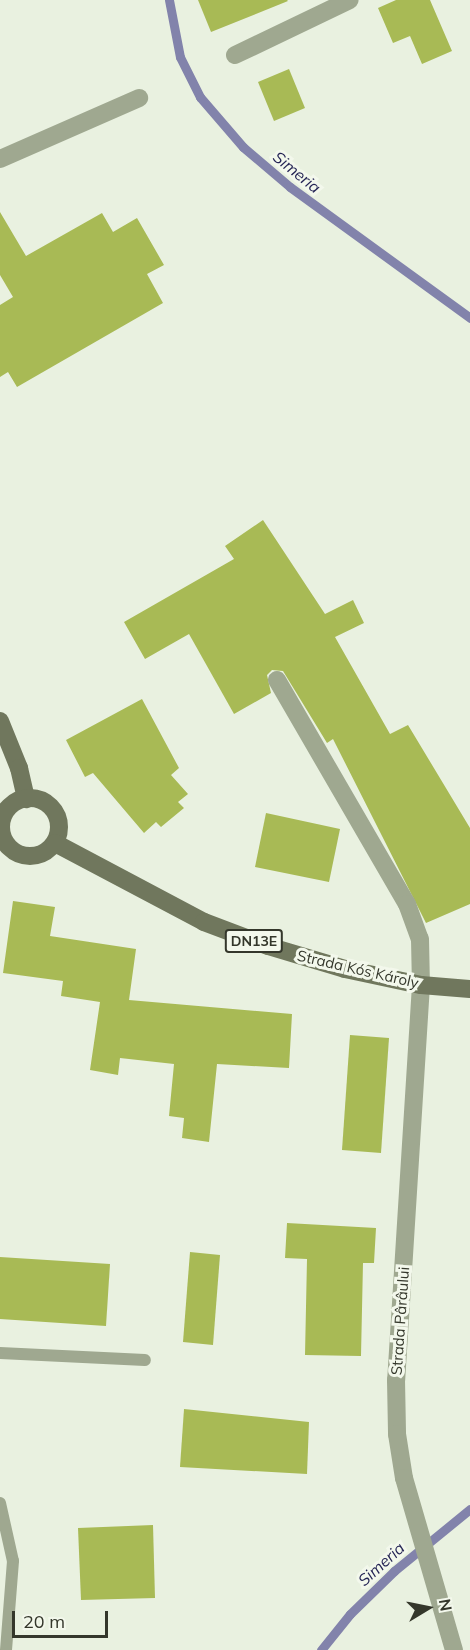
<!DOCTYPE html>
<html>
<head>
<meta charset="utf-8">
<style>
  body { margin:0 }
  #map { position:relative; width:470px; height:1650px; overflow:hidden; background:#e9f1e0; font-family:Mulish,sans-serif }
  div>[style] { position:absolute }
  .stream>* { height:9px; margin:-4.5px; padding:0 4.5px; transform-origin:4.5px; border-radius:4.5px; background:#8283ab }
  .building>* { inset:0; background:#a8ba55 }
  .lane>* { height:12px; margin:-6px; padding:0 6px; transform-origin:6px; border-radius:6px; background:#9fa890 }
  .street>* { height:18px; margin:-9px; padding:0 9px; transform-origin:9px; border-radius:9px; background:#9fa890 }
  .secondary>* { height:18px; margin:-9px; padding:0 9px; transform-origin:9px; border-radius:9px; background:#939b7e }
  .primary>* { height:18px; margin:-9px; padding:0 9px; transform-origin:9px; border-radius:9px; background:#70775d }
  .primary>.ring { margin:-9px; padding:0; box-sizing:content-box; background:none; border:18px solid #70775d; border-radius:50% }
  span { translate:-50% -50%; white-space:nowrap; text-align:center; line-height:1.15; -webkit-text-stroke:6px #f3f8ec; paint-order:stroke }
  .shield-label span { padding:2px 4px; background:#f3f8ec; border:2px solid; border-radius:4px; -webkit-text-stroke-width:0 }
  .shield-label { font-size:14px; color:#34372b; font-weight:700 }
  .street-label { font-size:15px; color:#34372b }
  .water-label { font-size:16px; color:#242454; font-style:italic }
  .north { position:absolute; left:398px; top:1578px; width:60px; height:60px; -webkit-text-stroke:4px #f3f8ec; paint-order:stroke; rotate:80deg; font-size:16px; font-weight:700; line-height:24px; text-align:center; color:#34372b }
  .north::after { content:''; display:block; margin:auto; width:21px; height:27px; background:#34372b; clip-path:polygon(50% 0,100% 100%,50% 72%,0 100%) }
  .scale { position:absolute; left:12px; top:1611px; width:96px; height:27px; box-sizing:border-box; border:3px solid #34372b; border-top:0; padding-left:8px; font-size:18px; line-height:21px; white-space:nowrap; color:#34372b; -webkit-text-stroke:4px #f3f8ec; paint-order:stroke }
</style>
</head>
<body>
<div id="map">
  <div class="stream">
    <div style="left:169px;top:0;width:58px;rotate:79.1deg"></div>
    <div style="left:180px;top:57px;width:45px;rotate:63.4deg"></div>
    <div style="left:200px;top:97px;width:66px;rotate:49.3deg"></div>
    <div style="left:243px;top:147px;width:62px;rotate:40.4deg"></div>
    <div style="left:290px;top:187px;width:223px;rotate:36deg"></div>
    <div style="left:321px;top:1650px;width:46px;rotate:-51.1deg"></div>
    <div style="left:350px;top:1614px;width:62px;rotate:-44.3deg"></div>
    <div style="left:394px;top:1571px;width:98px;rotate:-39.2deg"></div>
  </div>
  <div class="building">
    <div style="clip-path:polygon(198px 0,287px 0,288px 1px,211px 32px)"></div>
    <div style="clip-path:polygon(396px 0,430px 0,452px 51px,422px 64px,410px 36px,393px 43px,378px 8px)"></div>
    <div style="clip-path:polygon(289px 69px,305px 108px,274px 121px,258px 82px)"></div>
    <div style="clip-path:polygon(0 212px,26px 256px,102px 213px,113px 232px,137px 218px,164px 265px,147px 274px,163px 303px,17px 387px,8px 372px,0 377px,0 305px,13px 297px,0 275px)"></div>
    <div style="clip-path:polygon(263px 520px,325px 614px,353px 600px,364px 623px,335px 637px,390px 734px,408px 725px,470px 828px,470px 904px,426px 923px,333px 739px,327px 743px,283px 671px,272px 670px,267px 675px,271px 693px,234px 714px,189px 634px,145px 659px,124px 622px,234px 559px,225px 546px)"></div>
    <div style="clip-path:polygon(142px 699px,179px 768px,171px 775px,188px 794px,178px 802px,184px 808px,161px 827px,156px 822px,144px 833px,93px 773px,85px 777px,66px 740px)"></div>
    <div style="clip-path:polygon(266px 813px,340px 829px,329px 882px,255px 867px)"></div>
    <div style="clip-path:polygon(13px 901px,55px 907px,50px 936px,136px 949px,129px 1000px,292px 1014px,289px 1068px,217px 1064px,209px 1142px,182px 1138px,184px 1118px,169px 1116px,174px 1064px,120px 1058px,118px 1075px,90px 1070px,100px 1002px,61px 996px,63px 981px,3px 973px)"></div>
    <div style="clip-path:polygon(350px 1035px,389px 1038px,381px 1153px,342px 1150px)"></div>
    <div style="clip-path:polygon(287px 1223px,376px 1228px,374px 1263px,363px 1263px,361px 1356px,305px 1355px,307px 1259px,285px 1258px)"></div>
    <div style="clip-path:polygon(190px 1252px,220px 1255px,213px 1345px,183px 1342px)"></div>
    <div style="clip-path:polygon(0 1257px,110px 1264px,106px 1326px,0 1319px)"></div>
    <div style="clip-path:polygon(184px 1409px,309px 1422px,307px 1474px,180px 1467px)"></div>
    <div style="clip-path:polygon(153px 1525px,155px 1598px,81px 1600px,78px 1528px)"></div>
  </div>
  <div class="lane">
    <div style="left:0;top:1353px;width:145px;rotate:2.8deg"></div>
    <div style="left:0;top:1503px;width:59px;rotate:77.4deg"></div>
    <div style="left:13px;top:1561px;width:89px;rotate:94.5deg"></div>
  </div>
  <div class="street">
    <div style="left:235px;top:55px;width:127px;rotate:-25.6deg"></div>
    <div style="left:0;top:159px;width:152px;rotate:-23.7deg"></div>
    <div style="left:277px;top:680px;width:259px;rotate:59.9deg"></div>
    <div style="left:407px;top:904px;width:37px;rotate:70deg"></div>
    <div style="left:420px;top:939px;width:46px;rotate:88.8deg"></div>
    <div style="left:421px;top:985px;width:396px;rotate:93.6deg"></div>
    <div style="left:396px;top:1380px;width:54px;rotate:88.9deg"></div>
    <div style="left:397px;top:1434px;width:45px;rotate:81deg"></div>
    <div style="left:404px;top:1478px;width:179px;rotate:73.8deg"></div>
  </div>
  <div class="secondary">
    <div style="left:0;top:828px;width:1px"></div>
  </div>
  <div class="primary">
    <div style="left:0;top:721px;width:51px;rotate:68deg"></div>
    <div style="left:19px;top:768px;width:32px;rotate:77deg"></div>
    <div class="ring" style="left:1px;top:798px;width:40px;height:40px"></div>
    <div style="left:55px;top:843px;width:169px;rotate:27.9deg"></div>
    <div style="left:204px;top:922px;width:68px;rotate:20.6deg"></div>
    <div style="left:268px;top:946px;width:80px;rotate:16.6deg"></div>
    <div style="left:345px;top:969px;width:78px;rotate:11.9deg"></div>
    <div style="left:421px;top:985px;width:49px;rotate:4.7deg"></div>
  </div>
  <div class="shield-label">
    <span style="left:254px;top:941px">DN13E</span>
  </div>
  <div class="street-label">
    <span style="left:358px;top:969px;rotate:13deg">Strada Kós Károly</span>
    <span style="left:400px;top:1321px;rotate:-86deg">Strada Pârâului</span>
  </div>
  <div class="water-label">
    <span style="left:297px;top:172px;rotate:39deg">Simeria</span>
    <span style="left:381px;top:1564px;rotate:-42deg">Simeria</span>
  </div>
  <div class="north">N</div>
  <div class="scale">20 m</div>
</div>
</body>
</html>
